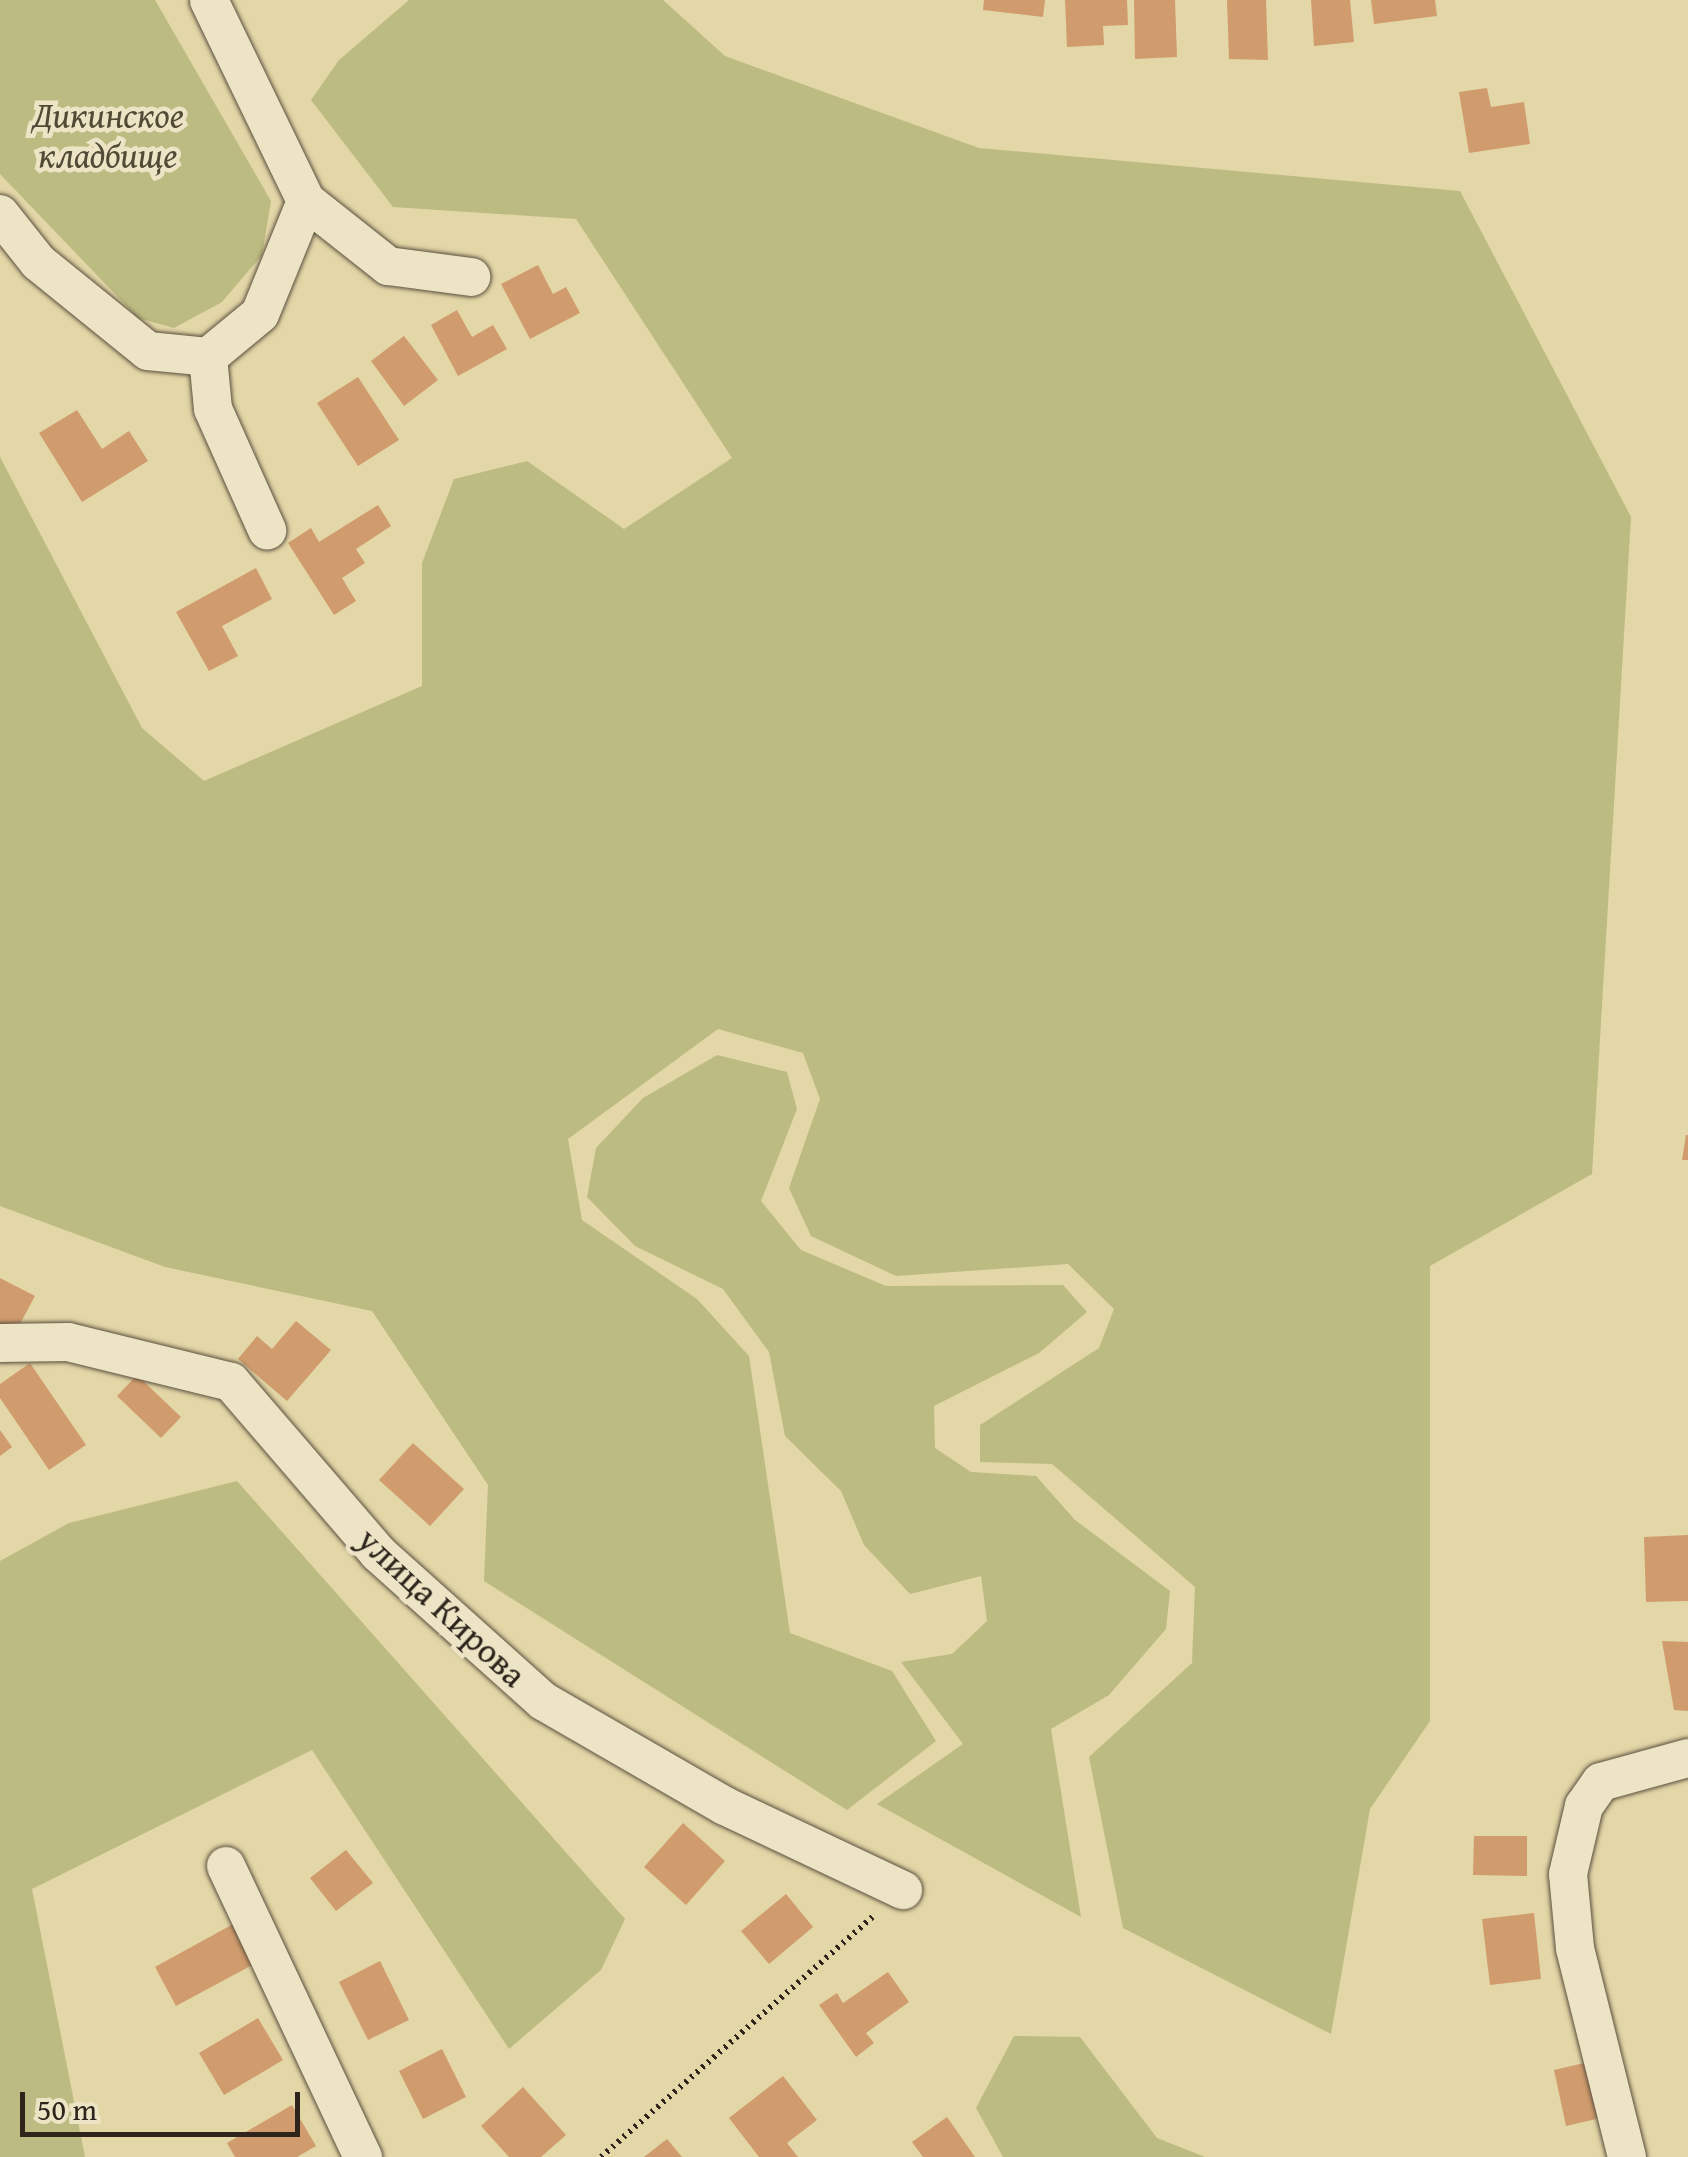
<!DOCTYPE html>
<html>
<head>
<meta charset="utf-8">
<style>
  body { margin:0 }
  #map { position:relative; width:1688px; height:2157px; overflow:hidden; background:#e3d6a7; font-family:"Gentium Book Plus",serif }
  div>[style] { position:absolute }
  .green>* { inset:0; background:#bcbb82 }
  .building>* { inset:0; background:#d19c6d }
  .path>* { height:6px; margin-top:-3px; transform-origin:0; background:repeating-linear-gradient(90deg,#2e241c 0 2.5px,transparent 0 7.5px) }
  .roads { filter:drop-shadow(0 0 2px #5b503f) drop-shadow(0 0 2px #5b503f) }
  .minor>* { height:38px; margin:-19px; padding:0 19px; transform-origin:19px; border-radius:19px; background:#ede4c6 }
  span { translate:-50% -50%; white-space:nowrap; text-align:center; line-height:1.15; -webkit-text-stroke:9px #ede4c6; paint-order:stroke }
  .park-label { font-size:35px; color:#524a36; font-style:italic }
  .street-label { font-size:35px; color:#2e241c }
  .scale { position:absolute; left:20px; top:2092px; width:280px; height:45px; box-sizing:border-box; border:5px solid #2e241c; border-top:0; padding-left:12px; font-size:30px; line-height:35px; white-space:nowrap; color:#2e241c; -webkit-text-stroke:8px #ede4c6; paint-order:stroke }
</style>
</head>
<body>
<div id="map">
  <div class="green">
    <div style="clip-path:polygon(0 0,155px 0,271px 201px,262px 255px,222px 302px,174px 328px,138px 318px,0 174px)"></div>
    <div style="clip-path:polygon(409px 0,663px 0,725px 56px,979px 148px,1460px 191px,1631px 517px,1592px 1174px,1430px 1266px,1430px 1721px,1370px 1809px,1331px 2034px,1123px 1928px,1089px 1757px,1192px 1663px,1195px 1587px,1052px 1464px,980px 1462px,980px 1425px,1099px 1348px,1114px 1309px,1068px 1264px,896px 1276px,811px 1236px,789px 1188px,820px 1099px,803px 1053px,718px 1029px,568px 1139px,582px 1220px,697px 1299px,749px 1356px,790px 1633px,892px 1671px,936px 1741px,847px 1810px,484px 1581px,488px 1485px,372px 1311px,165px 1267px,0 1206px,0 457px,142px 728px,204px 781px,422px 686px,422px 563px,454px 479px,527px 461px,624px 529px,732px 458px,576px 219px,393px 207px,311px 100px,339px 60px)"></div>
    <div style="clip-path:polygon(717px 1055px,787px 1072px,797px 1109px,761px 1201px,801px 1250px,886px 1286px,1063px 1285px,1087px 1312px,1039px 1353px,934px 1406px,935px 1448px,971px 1472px,1036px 1476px,1075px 1520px,1170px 1591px,1166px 1629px,1109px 1695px,1051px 1729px,1081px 1917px,877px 1804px,963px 1744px,901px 1662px,952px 1654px,987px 1621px,981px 1576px,910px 1594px,864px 1545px,841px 1491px,785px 1436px,769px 1352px,723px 1289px,635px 1246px,587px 1197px,596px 1148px,643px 1098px)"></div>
    <div style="clip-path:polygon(237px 1481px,625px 1919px,601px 1970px,509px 2049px,312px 1750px,32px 1889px,85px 2157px,0 2157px,0 1561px,69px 1523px)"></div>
    <div style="clip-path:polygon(1014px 2036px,1080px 2037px,1157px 2138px,1205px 2157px,1003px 2157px,976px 2108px)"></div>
  </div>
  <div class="building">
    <div style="clip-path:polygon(984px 0,1045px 0,1043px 17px,983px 10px)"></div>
    <div style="clip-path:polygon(1065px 0,1127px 0,1128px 25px,1103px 26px,1104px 45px,1067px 47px)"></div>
    <div style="clip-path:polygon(1134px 0,1175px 0,1177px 57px,1135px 59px)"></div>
    <div style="clip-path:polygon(1227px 0,1266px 0,1268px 60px,1229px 59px)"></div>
    <div style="clip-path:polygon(1311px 0,1350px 0,1354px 42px,1314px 46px)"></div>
    <div style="clip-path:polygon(1371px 0,1435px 0,1437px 16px,1374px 24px)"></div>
    <div style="clip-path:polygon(1487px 88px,1491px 107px,1524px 102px,1530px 144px,1469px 153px,1459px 92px)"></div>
    <div style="clip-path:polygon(538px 265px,553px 294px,566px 287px,580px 313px,530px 339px,501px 284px)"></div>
    <div style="clip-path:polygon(457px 310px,472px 337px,493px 325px,507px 349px,458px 376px,431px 325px)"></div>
    <div style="clip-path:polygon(404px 336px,438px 380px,404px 406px,371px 361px)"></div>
    <div style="clip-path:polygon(358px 377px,399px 440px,358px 466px,317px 403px)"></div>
    <div style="clip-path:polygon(77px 410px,102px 449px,129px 431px,148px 461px,82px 502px,39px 433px)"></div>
    <div style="clip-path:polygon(378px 505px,391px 526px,356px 549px,365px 563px,342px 578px,356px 601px,334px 615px,288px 543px,311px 528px,319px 542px)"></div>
    <div style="clip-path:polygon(256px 568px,272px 599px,222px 626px,238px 656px,209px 671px,176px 612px)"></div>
    <div style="clip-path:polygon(1686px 1135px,1688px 1135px,1688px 1160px,1682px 1160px)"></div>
    <div style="clip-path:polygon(0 1278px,35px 1296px,14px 1335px,0 1327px)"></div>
    <div style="clip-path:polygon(296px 1321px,331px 1350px,287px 1401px,238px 1359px,257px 1336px,272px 1349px)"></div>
    <div style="clip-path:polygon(30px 1363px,86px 1445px,49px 1470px,0 1398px,0 1384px)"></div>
    <div style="clip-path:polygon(137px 1375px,181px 1417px,161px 1438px,117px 1396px)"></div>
    <div style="clip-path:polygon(0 1430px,12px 1447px,0 1456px)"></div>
    <div style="clip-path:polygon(413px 1443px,464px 1489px,430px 1526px,379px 1480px)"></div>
    <div style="clip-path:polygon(1688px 1535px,1688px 1601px,1646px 1602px,1644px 1537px)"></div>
    <div style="clip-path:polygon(1662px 1641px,1688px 1642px,1688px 1711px,1674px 1710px)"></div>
    <div style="clip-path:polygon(683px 1823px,725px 1861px,686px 1905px,644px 1867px)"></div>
    <div style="clip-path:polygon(1474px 1836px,1527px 1836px,1527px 1876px,1473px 1875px)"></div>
    <div style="clip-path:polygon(346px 1850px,373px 1883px,336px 1911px,310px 1878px)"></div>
    <div style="clip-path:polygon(786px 1894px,813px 1927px,769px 1964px,741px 1931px)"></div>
    <div style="clip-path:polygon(1534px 1913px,1541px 1979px,1490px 1985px,1482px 1919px)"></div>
    <div style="clip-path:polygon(235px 1923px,256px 1963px,176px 2006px,155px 1967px)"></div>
    <div style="clip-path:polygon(380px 1961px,409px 2020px,368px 2040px,339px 1982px)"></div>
    <div style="clip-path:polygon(888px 1972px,909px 2002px,866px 2033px,874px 2043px,856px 2057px,819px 2005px,837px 1993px,843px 2003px)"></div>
    <div style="clip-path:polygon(258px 2018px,283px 2060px,224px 2095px,199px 2053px)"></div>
    <div style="clip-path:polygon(442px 2049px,466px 2097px,423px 2119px,399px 2071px)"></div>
    <div style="clip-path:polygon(1593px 2061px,1605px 2117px,1566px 2126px,1554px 2070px)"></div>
    <div style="clip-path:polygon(783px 2076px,817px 2120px,787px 2143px,798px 2157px,759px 2157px,729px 2118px)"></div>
    <div style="clip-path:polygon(523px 2087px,566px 2135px,541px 2157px,509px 2157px,481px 2126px)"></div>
    <div style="clip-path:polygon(292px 2105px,316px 2146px,297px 2157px,235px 2157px,227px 2143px)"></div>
    <div style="clip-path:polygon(947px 2117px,975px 2157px,923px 2157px,912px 2142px)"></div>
    <div style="clip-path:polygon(667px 2139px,682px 2157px,644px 2157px)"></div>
  </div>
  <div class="path">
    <div style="left:601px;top:2157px;width:363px;rotate:-41.5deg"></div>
  </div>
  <div class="roads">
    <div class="minor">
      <div style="left:306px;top:201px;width:105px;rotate:38.4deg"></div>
      <div style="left:388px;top:266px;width:84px;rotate:7.5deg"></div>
      <div style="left:0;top:214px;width:61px;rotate:51.6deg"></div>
      <div style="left:38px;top:262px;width:141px;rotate:39deg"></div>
      <div style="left:148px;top:351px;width:60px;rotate:5.7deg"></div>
      <div style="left:208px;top:357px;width:67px;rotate:-39.6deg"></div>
      <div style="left:260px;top:314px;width:122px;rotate:-67.8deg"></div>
      <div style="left:306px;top:201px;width:223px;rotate:-115.8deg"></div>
      <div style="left:208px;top:357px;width:52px;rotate:84.5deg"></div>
      <div style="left:213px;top:409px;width:133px;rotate:65.9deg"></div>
      <div style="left:0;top:1343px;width:68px;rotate:-0.8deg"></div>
      <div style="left:68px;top:1342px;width:168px;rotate:13.8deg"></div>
      <div style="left:231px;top:1382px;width:225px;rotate:49.3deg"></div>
      <div style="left:378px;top:1553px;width:222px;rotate:41.9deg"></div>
      <div style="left:543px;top:1701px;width:210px;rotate:30deg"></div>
      <div style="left:725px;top:1806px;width:197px;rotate:25.3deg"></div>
      <div style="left:226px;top:1866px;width:322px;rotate:64.8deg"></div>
      <div style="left:1627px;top:2157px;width:215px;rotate:-104deg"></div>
      <div style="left:1575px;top:1948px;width:74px;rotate:-95.4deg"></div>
      <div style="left:1568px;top:1874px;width:70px;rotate:-76.8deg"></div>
      <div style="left:1584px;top:1806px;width:29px;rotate:-55deg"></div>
      <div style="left:1601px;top:1782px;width:90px;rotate:-15.4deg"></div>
    </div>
  </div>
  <div class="park-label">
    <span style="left:108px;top:135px">Дикинское<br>кладбище</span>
  </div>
  <div class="street-label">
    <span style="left:442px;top:1607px;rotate:43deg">улица Кирова</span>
  </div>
  <div class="scale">50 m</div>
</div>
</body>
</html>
